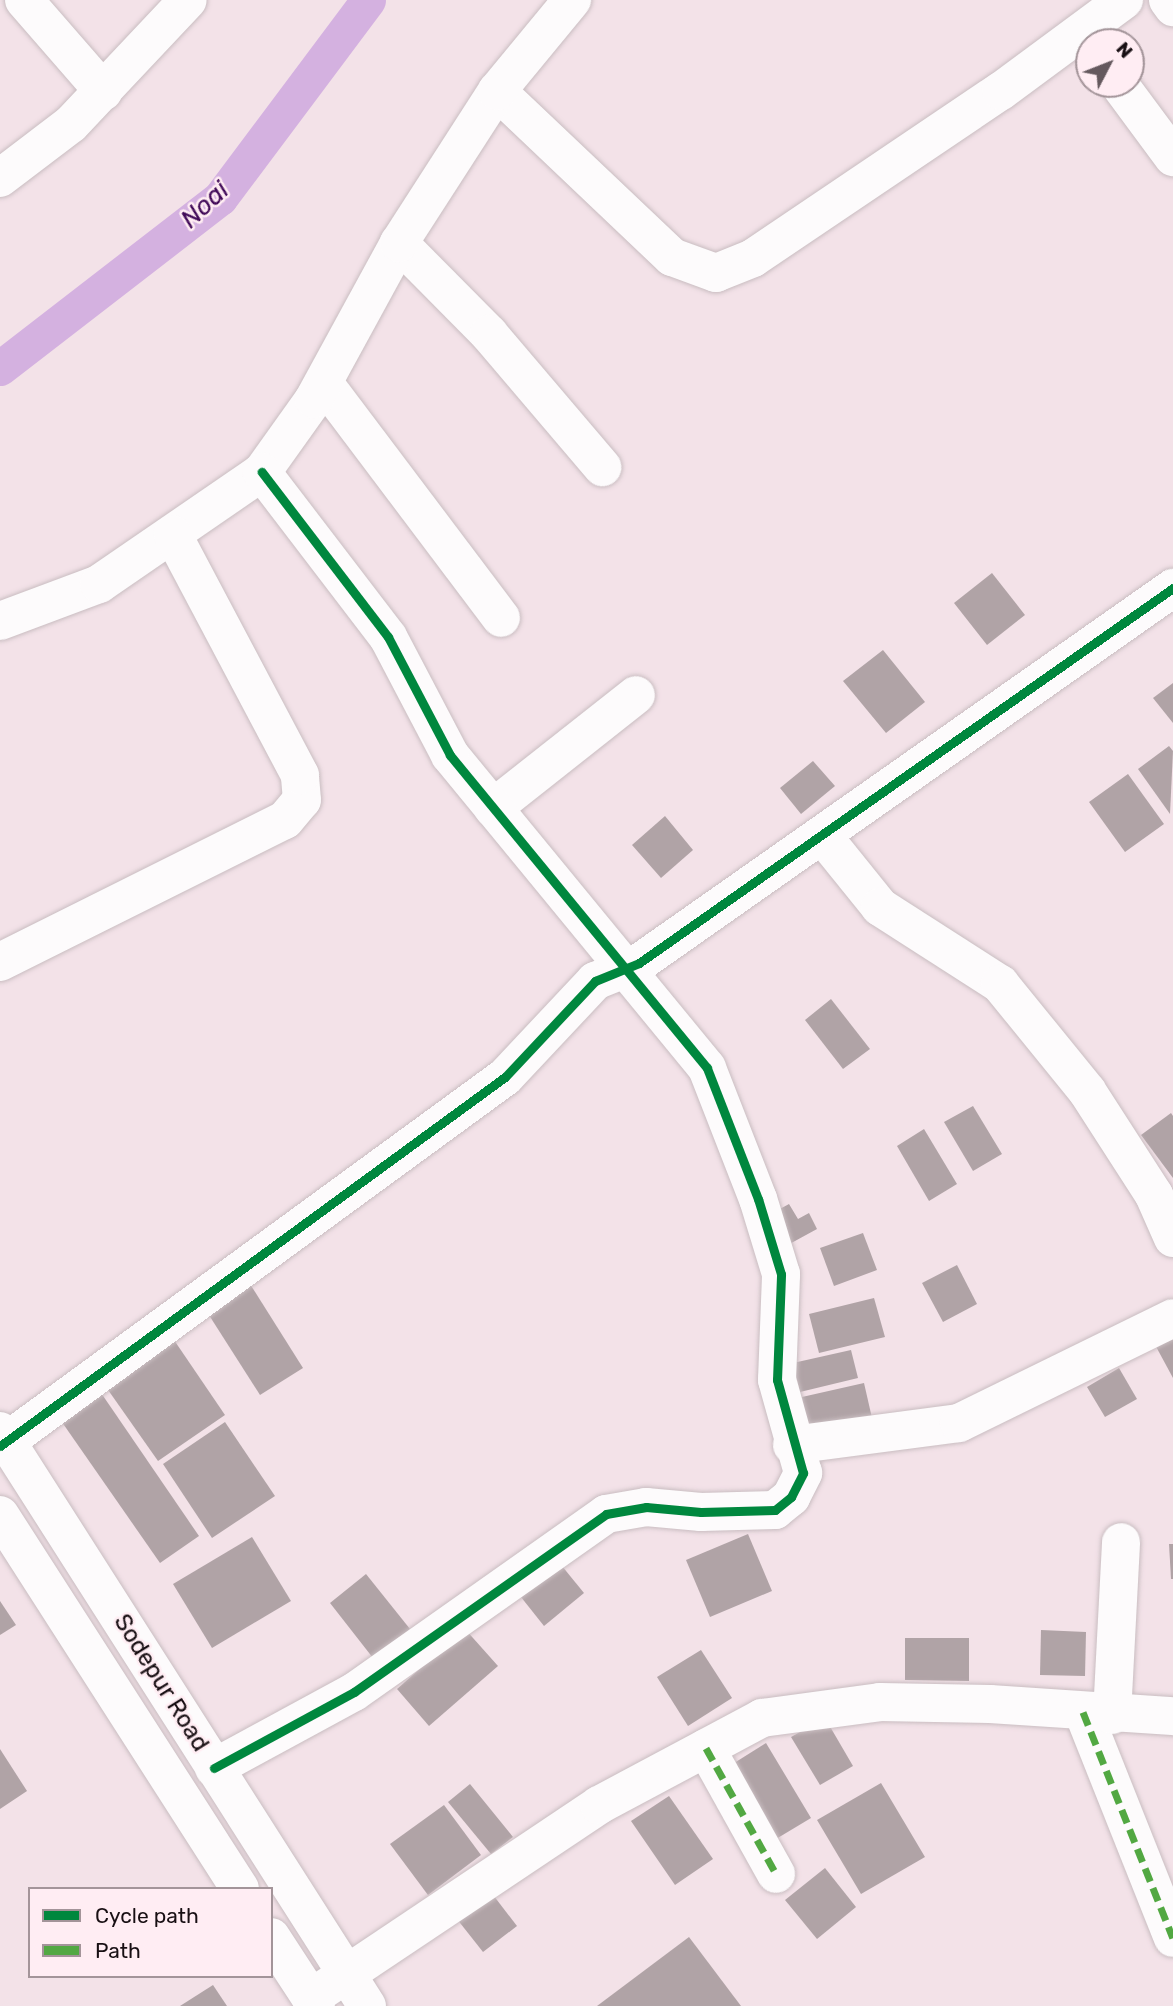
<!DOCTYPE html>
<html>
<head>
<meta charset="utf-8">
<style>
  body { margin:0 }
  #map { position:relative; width:1173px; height:2006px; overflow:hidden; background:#f3e2e8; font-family:Rubik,sans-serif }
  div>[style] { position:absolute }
  .canal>* { height:35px; margin:-17.5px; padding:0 17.5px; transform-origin:17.5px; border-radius:17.5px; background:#d4b1e0 }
  .building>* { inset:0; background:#b0a3a6 }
  .roads { filter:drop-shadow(0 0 2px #c9bdc1) drop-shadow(0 0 2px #c9bdc1) }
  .minor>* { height:38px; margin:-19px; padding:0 19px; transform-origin:19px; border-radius:19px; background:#fdfbfc }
  .major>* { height:38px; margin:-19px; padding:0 19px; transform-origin:19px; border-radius:19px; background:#fdfbfc }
  .quiet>* { height:7px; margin-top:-3.5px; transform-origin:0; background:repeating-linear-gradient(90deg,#52a842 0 14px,transparent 0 21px) }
  .cycleway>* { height:9px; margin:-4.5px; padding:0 4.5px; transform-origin:4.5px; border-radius:4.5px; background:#00873e }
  span { translate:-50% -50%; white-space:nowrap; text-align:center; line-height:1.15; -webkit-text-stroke:5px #ffedf3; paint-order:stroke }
  .street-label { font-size:24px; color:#180f13 }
  .water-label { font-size:26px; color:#420b59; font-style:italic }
  .legend { position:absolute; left:28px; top:1887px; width:245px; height:91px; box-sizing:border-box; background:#ffedf3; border:2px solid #a39499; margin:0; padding:9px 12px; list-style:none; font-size:21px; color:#180f13 }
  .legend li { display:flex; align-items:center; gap:14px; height:35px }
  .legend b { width:35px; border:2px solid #a39499 }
  .north { position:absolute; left:1075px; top:28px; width:70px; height:70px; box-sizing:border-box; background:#ffedf3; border:2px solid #a39499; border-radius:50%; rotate:48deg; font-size:19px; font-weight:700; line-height:28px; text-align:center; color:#180f13 }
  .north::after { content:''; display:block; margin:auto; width:24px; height:32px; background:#65595e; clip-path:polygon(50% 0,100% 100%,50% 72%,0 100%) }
</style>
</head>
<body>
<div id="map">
  <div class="canal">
    <div style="left:0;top:368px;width:278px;rotate:-37.7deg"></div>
    <div style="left:220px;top:198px;width:247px;rotate:-53.2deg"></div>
  </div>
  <div class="building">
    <div style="clip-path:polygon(992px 573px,1025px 615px,987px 645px,954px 603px)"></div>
    <div style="clip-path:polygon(883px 650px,925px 702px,886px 733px,843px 681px)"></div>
    <div style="clip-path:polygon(1173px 683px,1173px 723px,1153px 698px)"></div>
    <div style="clip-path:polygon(1169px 746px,1173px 751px,1170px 814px,1138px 769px)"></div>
    <div style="clip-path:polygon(813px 761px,835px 786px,801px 814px,780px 788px)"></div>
    <div style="clip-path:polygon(1128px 774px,1164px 824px,1125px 852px,1089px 802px)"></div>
    <div style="clip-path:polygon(665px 816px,693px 850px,661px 878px,632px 845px)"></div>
    <div style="clip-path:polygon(831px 999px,870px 1049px,843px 1069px,805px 1020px)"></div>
    <div style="clip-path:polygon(973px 1106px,1002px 1154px,973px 1171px,944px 1122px)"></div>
    <div style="clip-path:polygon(1171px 1113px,1173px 1116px,1173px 1178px,1141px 1135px)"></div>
    <div style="clip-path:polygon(924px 1129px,957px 1184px,929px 1201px,897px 1146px)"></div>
    <div style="clip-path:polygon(789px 1204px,798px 1219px,809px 1213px,817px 1229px,784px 1247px,767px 1216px)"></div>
    <div style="clip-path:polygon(863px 1233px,877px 1270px,834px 1286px,820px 1248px)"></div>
    <div style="clip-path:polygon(957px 1265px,977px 1304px,943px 1322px,922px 1283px)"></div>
    <div style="clip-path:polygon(250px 1284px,303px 1368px,260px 1395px,207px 1312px)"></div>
    <div style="clip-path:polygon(874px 1298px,885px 1337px,819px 1353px,809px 1314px)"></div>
    <div style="clip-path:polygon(1173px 1331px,1173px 1378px,1153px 1341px)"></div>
    <div style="clip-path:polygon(174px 1340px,225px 1415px,158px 1461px,106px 1387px)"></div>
    <div style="clip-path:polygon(851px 1350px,858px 1378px,800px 1392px,793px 1363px)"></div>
    <div style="clip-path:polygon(1119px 1368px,1137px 1399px,1105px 1417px,1087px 1387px)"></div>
    <div style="clip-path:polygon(864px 1383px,872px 1418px,809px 1431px,802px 1397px)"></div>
    <div style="clip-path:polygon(97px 1387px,199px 1536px,160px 1563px,57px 1415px)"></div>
    <div style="clip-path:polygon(225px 1422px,275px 1496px,212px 1538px,163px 1464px)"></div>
    <div style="clip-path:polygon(748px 1534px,772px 1591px,710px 1617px,686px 1560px)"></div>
    <div style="clip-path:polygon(252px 1537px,291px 1601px,212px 1648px,173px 1584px)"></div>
    <div style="clip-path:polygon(1169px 1544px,1173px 1544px,1173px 1579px,1171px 1579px)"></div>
    <div style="clip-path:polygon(553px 1555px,584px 1593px,544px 1626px,513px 1587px)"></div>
    <div style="clip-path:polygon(366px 1574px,410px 1629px,373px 1658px,330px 1603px)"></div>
    <div style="clip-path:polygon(0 1601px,16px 1625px,0 1635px)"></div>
    <div style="clip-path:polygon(465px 1629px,498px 1666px,429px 1726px,397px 1689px)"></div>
    <div style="clip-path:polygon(1041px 1630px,1086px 1632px,1085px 1676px,1040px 1675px)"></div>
    <div style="clip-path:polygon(905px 1638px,969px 1638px,969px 1681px,905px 1680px)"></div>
    <div style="clip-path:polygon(701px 1650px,732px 1698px,688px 1726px,657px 1677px)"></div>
    <div style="clip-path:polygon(825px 1718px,853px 1766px,820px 1785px,791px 1737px)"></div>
    <div style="clip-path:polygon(766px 1743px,811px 1818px,776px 1839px,731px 1765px)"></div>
    <div style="clip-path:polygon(0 1749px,27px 1791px,0 1809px)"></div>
    <div style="clip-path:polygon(881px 1783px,925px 1857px,861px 1894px,817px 1820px)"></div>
    <div style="clip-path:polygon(470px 1784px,513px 1837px,491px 1854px,448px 1802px)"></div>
    <div style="clip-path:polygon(669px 1796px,713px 1859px,675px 1885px,631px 1821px)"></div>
    <div style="clip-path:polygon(444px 1805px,481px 1855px,428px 1895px,390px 1844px)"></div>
    <div style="clip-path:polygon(825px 1868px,856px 1907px,817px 1939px,785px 1900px)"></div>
    <div style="clip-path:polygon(487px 1887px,517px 1926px,483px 1952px,453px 1914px)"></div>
    <div style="clip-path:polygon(689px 1937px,741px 2006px,597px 2006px)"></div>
    <div style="clip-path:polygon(213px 1985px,227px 2006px,180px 2006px)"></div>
  </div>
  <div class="roads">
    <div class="minor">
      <div style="left:24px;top:0;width:121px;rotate:49deg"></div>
      <div style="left:1168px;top:0;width:9px;rotate:54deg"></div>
      <div style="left:1119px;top:84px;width:91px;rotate:53.5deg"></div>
      <div style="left:497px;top:91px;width:241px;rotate:43.5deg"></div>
      <div style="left:672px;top:257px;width:47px;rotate:20deg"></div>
      <div style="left:716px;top:273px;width:40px;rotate:-22deg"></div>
      <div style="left:753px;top:258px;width:299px;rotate:-34deg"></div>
      <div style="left:1001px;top:91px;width:153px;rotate:-36.5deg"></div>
      <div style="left:0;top:178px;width:89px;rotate:-37.3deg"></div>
      <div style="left:71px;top:124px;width:170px;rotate:-46.7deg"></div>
      <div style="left:399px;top:243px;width:128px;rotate:45.3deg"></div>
      <div style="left:489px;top:334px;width:175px;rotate:49.6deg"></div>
      <div style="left:324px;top:383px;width:294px;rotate:53deg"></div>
      <div style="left:0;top:621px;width:106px;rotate:-20.5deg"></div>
      <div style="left:99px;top:584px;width:198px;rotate:-34.5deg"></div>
      <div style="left:262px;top:472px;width:90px;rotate:-54.5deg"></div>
      <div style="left:314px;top:399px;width:178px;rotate:-61.4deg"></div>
      <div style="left:399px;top:243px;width:181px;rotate:-57.2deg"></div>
      <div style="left:497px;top:91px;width:118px;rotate:-50.5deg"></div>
      <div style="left:493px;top:808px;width:182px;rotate:-38.3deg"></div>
      <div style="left:822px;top:835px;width:92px;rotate:51.1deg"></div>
      <div style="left:880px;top:907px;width:143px;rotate:32.7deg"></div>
      <div style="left:1000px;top:984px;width:138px;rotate:50.9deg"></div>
      <div style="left:1087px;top:1091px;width:124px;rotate:57.2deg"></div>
      <div style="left:1154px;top:1195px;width:47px;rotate:66.2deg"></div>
      <div style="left:0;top:962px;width:318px;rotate:-26.5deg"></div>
      <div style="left:285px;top:820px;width:26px;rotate:-50deg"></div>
      <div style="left:302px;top:800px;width:25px;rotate:-95deg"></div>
      <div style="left:300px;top:775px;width:272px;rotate:-117.9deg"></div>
      <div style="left:792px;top:1445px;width:168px;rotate:-7.5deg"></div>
      <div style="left:959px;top:1423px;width:238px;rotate:-26.1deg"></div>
      <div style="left:0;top:1446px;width:625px;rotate:-36.16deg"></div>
      <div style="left:505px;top:1077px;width:132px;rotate:-46.8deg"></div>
      <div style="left:595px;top:981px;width:48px;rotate:-22.2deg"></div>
      <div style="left:639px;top:963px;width:653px;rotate:-35.08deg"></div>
      <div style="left:1083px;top:1712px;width:243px;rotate:68.3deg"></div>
      <div style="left:1112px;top:1715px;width:173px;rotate:-87deg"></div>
      <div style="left:706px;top:1748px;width:144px;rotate:60.9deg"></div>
      <div style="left:214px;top:1768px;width:159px;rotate:-28.5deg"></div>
      <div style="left:354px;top:1692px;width:309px;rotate:-35.2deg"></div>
      <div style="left:606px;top:1514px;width:41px;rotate:-9.9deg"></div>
      <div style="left:646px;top:1507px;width:55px;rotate:5.2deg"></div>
      <div style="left:701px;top:1512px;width:74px;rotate:-1.5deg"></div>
      <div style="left:775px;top:1510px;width:21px;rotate:-39deg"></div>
      <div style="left:791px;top:1497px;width:27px;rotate:-63deg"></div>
      <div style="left:803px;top:1473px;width:97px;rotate:-105.6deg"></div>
      <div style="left:777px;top:1380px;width:106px;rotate:-87.8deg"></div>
      <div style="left:781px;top:1274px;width:78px;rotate:-107deg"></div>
      <div style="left:758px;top:1199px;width:141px;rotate:-111.3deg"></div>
      <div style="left:707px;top:1068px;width:405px;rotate:-129.4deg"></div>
      <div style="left:450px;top:755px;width:133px;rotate:-117.7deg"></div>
      <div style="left:388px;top:637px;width:208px;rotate:-127.4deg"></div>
      <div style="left:311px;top:1998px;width:347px;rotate:-33.8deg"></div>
      <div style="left:599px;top:1805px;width:185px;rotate:-28.1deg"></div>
      <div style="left:762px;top:1718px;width:119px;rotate:-7.7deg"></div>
      <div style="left:880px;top:1702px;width:110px;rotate:1deg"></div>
      <div style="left:990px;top:1704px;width:183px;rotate:3.8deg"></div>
    </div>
    <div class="major">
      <div style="left:0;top:1431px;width:682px;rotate:57.45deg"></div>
      <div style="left:0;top:1515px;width:444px;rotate:57.3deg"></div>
      <div style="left:271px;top:1937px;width:82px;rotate:56.9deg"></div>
    </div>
  </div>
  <div class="quiet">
    <div style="left:1083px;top:1712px;width:243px;rotate:68.3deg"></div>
    <div style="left:706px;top:1748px;width:144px;rotate:60.9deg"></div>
  </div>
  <div class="cycleway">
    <div style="left:0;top:1446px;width:625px;rotate:-36.16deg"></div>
    <div style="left:505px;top:1077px;width:132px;rotate:-46.8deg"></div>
    <div style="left:595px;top:981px;width:48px;rotate:-22.2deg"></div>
    <div style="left:639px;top:963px;width:653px;rotate:-35.08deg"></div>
    <div style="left:214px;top:1768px;width:159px;rotate:-28.5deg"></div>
    <div style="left:354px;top:1692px;width:309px;rotate:-35.2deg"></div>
    <div style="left:606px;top:1514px;width:41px;rotate:-9.9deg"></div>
    <div style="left:646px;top:1507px;width:55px;rotate:5.2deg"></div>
    <div style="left:701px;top:1512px;width:74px;rotate:-1.5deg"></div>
    <div style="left:775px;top:1510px;width:21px;rotate:-39deg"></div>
    <div style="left:791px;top:1497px;width:27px;rotate:-63deg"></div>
    <div style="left:803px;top:1473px;width:97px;rotate:-105.6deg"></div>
    <div style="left:777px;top:1380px;width:106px;rotate:-87.8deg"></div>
    <div style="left:781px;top:1274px;width:78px;rotate:-107deg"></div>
    <div style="left:758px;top:1199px;width:141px;rotate:-111.3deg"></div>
    <div style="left:707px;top:1068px;width:405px;rotate:-129.4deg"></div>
    <div style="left:450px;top:755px;width:133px;rotate:-117.7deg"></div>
    <div style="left:388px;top:637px;width:208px;rotate:-127.4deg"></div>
  </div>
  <div class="street-label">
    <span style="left:161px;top:1683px;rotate:58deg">Sodepur Road</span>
  </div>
  <div class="water-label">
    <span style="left:205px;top:205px;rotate:-43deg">Noai</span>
  </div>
  <ul class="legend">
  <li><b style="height:9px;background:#00873e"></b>Cycle path</li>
  <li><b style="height:9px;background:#52a842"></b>Path</li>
  </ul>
  <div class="north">N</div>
</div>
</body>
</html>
